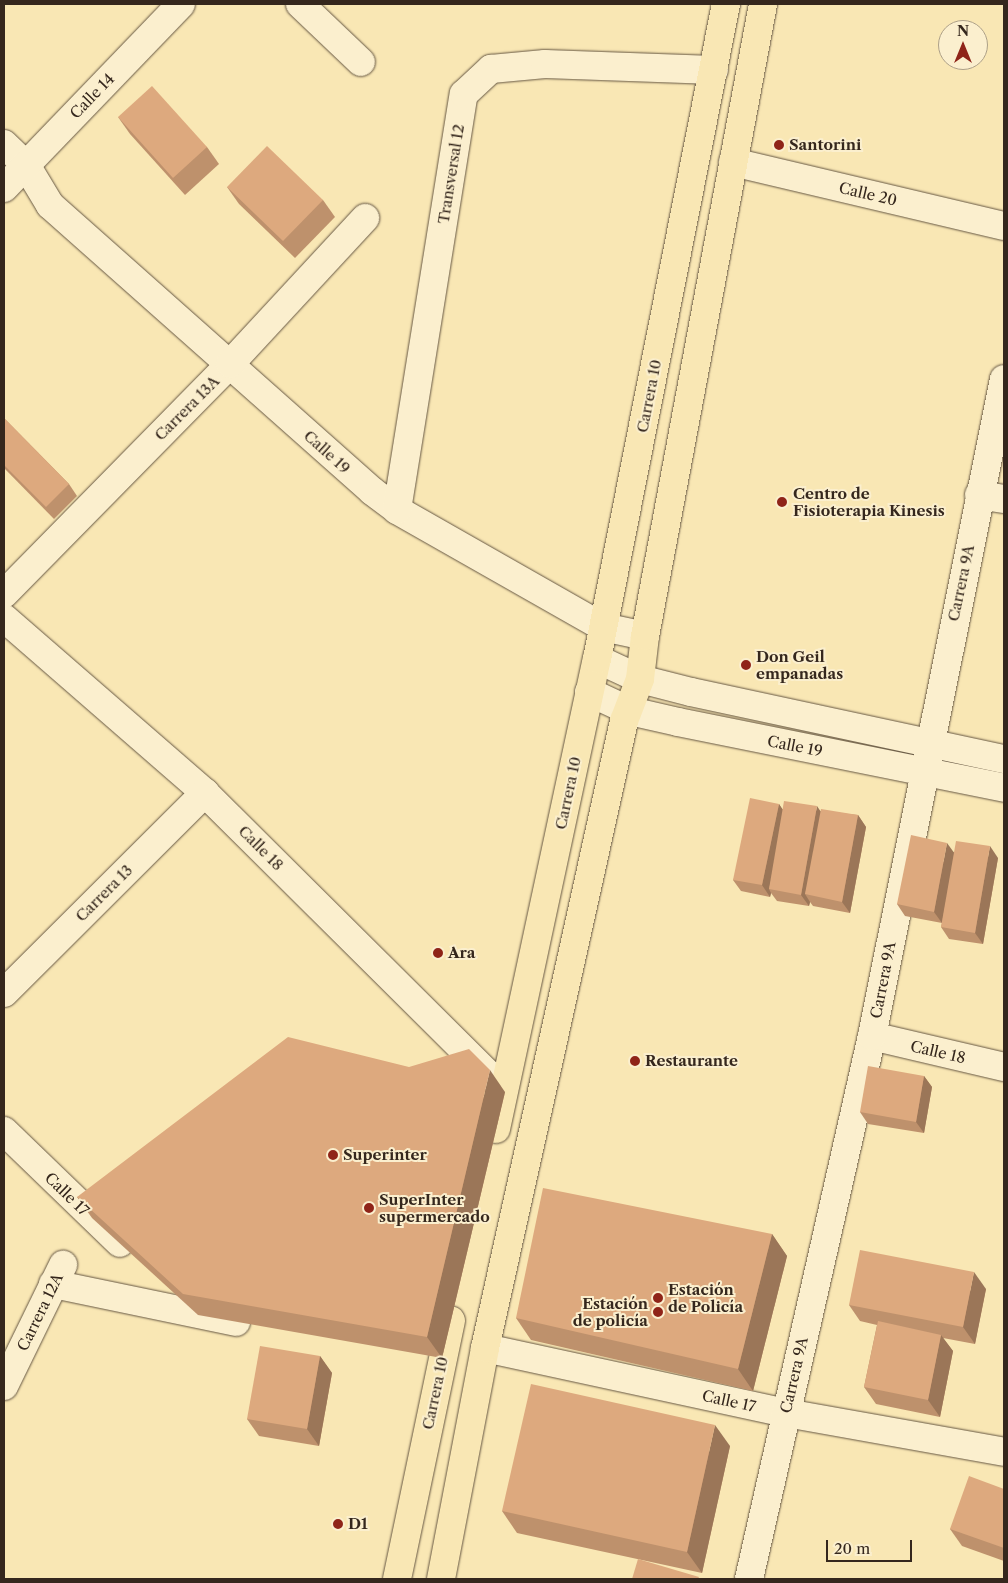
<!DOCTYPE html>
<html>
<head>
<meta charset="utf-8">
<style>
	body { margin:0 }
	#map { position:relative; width:1008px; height:1583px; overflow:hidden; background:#f9e7b4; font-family:"Libre Caslon Text",serif }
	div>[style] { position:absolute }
	.roads { filter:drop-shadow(0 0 1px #665743) drop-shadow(0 0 1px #665743) }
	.minor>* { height:28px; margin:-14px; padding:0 14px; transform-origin:14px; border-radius:14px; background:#fbefce }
	.major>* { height:28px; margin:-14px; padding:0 14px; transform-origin:14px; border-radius:14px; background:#f9e7b4 }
	.wall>* { inset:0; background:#be916c }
	.shaded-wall>* { inset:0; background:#9b7658 }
	.building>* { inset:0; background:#dda97e }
	.dots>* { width:14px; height:14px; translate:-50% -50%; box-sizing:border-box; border:2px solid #fbefce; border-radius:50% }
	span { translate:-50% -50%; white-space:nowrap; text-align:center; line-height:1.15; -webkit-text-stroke:4px #fbefce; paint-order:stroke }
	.street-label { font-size:15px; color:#35271d }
	.poi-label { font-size:15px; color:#35271d; font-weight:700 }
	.left { translate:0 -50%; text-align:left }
	.right { translate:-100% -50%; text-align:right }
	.frame { position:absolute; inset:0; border:5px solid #35271d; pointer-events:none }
	.north { position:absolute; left:938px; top:20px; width:50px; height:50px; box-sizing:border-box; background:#fbefce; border:1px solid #ac9f87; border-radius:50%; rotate:0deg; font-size:14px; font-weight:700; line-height:20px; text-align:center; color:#35271d }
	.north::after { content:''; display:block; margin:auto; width:18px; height:22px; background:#8f2418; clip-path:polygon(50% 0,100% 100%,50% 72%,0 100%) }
	.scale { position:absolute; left:826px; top:1540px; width:86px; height:22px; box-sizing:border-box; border:2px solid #35271d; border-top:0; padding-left:6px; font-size:15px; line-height:18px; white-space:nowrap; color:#35271d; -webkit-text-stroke:4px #fbefce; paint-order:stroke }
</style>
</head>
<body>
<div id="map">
	<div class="roads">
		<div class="minor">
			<div style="left:300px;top:4px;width:84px;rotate:43.6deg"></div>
			<div style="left:4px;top:144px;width:30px;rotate:44deg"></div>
			<div style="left:26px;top:165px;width:47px;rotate:59deg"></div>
			<div style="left:50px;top:205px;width:431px;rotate:41.6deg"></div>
			<div style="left:372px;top:491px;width:31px;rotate:37deg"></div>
			<div style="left:397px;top:510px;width:237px;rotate:29.6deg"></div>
			<div style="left:603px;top:627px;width:43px;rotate:12.1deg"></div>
			<div style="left:733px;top:162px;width:278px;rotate:13.3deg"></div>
			<div style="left:4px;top:188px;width:255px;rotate:-46.1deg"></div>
			<div style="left:979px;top:495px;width:25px;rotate:9deg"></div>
			<div style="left:397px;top:510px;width:421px;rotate:-80.9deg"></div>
			<div style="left:464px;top:94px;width:37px;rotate:-43deg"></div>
			<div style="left:491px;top:69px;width:54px;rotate:-5.3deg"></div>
			<div style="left:545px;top:64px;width:169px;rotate:2deg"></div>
			<div style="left:4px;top:594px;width:322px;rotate:-45.5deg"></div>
			<div style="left:230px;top:364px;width:199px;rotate:-47.2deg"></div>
			<div style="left:4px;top:618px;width:267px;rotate:41deg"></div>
			<div style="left:205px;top:793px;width:402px;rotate:44.8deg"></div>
			<div style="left:597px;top:659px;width:47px;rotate:24.9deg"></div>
			<div style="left:640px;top:679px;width:53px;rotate:14.3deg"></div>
			<div style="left:691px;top:692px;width:320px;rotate:12.1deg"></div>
			<div style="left:589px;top:692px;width:45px;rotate:24.9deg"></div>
			<div style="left:630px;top:711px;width:49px;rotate:12.9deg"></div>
			<div style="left:678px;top:722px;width:333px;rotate:11.4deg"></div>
			<div style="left:4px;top:993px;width:284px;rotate:-44.9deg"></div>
			<div style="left:872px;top:1036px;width:136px;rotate:13.2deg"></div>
			<div style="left:4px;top:1131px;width:161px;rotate:44deg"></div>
			<div style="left:53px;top:1284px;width:187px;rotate:11.7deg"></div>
			<div style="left:485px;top:1348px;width:308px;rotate:12.2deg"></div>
			<div style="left:786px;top:1413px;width:221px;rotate:10.1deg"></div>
			<div style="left:4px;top:1386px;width:135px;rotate:-64deg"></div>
			<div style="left:749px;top:1579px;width:557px;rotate:-77.24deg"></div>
			<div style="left:872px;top:1036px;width:670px;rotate:-78.64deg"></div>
		</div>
		<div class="major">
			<div style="left:496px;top:1129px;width:481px;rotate:-77.9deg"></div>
			<div style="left:597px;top:659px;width:668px;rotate:-78.86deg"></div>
			<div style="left:397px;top:1579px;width:264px;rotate:-78.2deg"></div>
			<div style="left:441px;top:1579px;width:235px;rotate:-79.2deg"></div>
			<div style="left:485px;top:1348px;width:642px;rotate:-77.5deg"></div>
			<div style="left:624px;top:721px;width:45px;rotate:-69.1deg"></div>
			<div style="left:640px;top:679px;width:43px;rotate:-83.4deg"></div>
			<div style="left:645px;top:636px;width:643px;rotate:-79.42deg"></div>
		</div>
	</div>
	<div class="wall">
		<div style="clip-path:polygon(118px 117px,207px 147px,219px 164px,185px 195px,130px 134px)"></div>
		<div style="clip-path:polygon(227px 187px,323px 200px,335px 217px,295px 258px,239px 204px)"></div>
		<div style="clip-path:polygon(4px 418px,69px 484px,77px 496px,54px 519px,4px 468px)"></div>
		<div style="clip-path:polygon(779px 804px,782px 809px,820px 811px,858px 815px,866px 827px,850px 913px,813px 906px,810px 902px,809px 906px,777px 901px,771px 893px,770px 897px,741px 891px,733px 880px)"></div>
		<div style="clip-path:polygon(954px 852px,998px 858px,983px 944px,949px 939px,941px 927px,942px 923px,905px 916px,897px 904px)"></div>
		<div style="clip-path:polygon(924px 1076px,932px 1087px,924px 1133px,868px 1124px,860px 1112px)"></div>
		<div style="clip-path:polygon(505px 1092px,442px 1358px,198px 1315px,92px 1218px,77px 1197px)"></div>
		<div style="clip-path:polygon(772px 1234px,787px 1256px,753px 1391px,531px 1340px,516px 1318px)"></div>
		<div style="clip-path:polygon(986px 1289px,975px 1344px,943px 1338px,953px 1351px,940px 1417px,876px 1404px,864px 1387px,877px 1325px,860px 1321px,849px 1305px)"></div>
		<div style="clip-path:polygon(320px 1356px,332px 1373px,319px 1446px,259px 1436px,247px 1419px)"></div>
		<div style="clip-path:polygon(730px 1446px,702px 1573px,517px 1533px,502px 1511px)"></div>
		<div style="clip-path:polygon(1004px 1489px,1004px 1561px,962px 1546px,950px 1529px)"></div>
	</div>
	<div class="shaded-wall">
		<div style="clip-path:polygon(779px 804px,787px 816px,769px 889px,771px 893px,770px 897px,762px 885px)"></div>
		<div style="clip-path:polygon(817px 806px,825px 818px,805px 894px,810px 902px,809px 906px,801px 895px)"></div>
		<div style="clip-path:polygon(858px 815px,866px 827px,850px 913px,842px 902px)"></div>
		<div style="clip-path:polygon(947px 843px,955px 854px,942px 923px,934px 912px)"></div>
		<div style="clip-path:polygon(990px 846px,998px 858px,983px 944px,975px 933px)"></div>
		<div style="clip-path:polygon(490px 1070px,505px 1092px,442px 1358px,427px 1337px)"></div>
		<div style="clip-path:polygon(924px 1076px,932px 1087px,924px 1133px,916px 1122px)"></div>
		<div style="clip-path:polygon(772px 1234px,787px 1256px,753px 1391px,738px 1369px)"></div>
		<div style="clip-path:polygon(974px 1272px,986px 1289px,975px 1344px,963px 1327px)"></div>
		<div style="clip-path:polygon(941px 1335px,953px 1351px,940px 1417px,928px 1400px)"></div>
		<div style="clip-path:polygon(320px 1356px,332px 1373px,319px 1446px,307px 1429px)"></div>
		<div style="clip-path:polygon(715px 1425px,730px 1446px,702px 1573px,687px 1552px)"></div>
	</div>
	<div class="building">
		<div style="clip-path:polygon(152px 86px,207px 147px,173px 178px,118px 117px)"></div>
		<div style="clip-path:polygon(267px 146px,323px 200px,283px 241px,227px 187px)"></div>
		<div style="clip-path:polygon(4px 418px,69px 484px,46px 507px,4px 465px)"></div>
		<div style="clip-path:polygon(750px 798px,779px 804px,762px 885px,733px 880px)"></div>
		<div style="clip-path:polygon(784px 801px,817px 806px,801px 895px,769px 889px)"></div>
		<div style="clip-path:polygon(821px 809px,858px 815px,842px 902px,805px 894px)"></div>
		<div style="clip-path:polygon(911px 835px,947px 843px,934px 912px,897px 904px)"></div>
		<div style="clip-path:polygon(956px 841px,990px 846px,975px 933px,941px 927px)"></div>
		<div style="clip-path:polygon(288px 1037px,409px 1067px,469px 1049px,490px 1070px,427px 1337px,183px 1294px,77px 1197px)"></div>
		<div style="clip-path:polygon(868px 1066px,924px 1076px,916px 1122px,860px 1112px)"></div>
		<div style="clip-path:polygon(543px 1188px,772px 1234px,738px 1369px,516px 1318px)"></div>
		<div style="clip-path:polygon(860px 1250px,974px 1272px,963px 1327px,849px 1305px)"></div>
		<div style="clip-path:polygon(878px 1321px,941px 1335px,928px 1400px,864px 1387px)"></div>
		<div style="clip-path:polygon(260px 1346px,320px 1356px,307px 1429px,247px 1419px)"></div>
		<div style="clip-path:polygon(531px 1384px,715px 1425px,687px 1552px,502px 1511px)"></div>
		<div style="clip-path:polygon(969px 1476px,1004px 1489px,1004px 1548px,950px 1529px)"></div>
		<div style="clip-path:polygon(638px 1559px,699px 1577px,698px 1579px,632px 1579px)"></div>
	</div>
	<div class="dots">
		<div style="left:779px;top:145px;background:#8f2418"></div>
		<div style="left:782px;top:502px;background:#8f2418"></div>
		<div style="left:746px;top:665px;background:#8f2418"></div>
		<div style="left:438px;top:953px;background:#8f2418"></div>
		<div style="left:635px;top:1061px;background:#8f2418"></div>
		<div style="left:333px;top:1155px;background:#8f2418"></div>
		<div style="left:369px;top:1208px;background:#8f2418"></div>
		<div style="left:658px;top:1298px;background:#8f2418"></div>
		<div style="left:658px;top:1312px;background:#8f2418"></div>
		<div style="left:338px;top:1524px;background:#8f2418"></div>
	</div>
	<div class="street-label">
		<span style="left:92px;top:96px;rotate:-46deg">Calle 14</span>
		<span style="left:451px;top:174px;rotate:-81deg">Transversal 12</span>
		<span style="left:868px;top:194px;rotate:13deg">Calle 20</span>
		<span style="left:649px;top:396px;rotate:-79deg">Carrera 10</span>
		<span style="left:187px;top:408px;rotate:-45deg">Carrera 13A</span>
		<span style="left:327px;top:452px;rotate:42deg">Calle 19</span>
		<span style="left:961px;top:583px;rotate:-78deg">Carrera 9A</span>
		<span style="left:795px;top:746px;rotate:11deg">Calle 19</span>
		<span style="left:568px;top:793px;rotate:-78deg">Carrera 10</span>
		<span style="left:261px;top:848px;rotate:45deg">Calle 18</span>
		<span style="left:104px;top:893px;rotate:-45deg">Carrera 13</span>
		<span style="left:883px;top:980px;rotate:-79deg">Carrera 9A</span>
		<span style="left:938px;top:1052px;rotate:13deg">Calle 18</span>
		<span style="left:67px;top:1194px;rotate:44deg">Calle 17</span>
		<span style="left:40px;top:1312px;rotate:-64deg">Carrera 12A</span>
		<span style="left:794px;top:1375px;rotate:-77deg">Carrera 9A</span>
		<span style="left:435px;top:1393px;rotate:-78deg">Carrera 10</span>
		<span style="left:729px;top:1401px;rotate:12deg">Calle 17</span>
	</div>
	<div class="poi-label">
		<span class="left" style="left:789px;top:145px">Santorini</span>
		<span class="left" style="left:793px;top:502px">Centro de<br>Fisioterapia Kinesis</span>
		<span class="left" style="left:756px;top:665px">Don Geil<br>empanadas</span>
		<span class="left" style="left:448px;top:953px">Ara</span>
		<span class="left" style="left:645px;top:1061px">Restaurante</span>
		<span class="left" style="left:343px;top:1155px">Superinter</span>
		<span class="left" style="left:379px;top:1208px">SuperInter<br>supermercado</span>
		<span class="left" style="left:668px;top:1298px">Estación<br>de Policía</span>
		<span class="right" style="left:648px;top:1312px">Estación<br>de policía</span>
		<span class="left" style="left:348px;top:1524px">D1</span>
	</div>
	<div class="frame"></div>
	<div class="north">N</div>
	<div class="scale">20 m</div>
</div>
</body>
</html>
